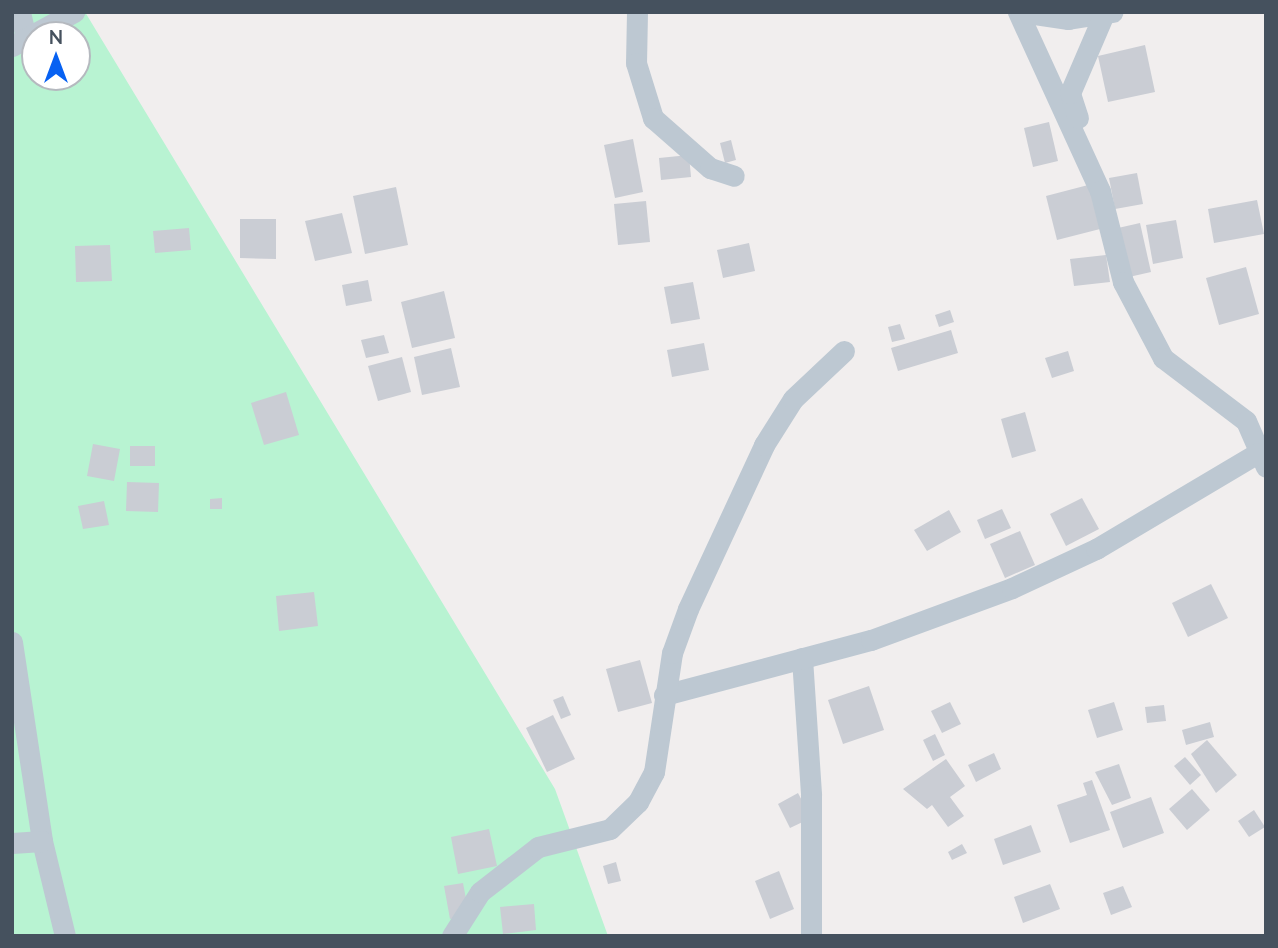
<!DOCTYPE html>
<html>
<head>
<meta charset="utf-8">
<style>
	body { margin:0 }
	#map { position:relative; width:1278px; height:948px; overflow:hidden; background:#f1eeee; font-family:Mulish,sans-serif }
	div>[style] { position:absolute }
	.green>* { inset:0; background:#b8f3d2 }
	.building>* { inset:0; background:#cacdd4 }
	.minor>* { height:21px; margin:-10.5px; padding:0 10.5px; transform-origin:10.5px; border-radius:10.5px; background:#bdc8d2 }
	span { translate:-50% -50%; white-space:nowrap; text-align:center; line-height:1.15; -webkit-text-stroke:5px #fff; paint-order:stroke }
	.frame { position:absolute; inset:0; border:14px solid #45515e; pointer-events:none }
	.north { position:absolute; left:21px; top:21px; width:70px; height:70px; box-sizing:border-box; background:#fff; border:2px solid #b5b9bf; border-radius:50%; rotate:0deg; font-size:19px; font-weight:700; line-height:28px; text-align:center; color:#45515e }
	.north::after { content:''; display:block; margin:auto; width:24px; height:32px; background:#0761f2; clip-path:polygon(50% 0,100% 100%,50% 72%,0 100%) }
</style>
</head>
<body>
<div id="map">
	<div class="green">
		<div style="clip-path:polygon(evenodd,12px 12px,85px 12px,555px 789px,608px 936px,12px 936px,12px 12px,35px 35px,77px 35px,77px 77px,35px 77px,35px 35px)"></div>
	</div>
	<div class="building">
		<div style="clip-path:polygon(1145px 45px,1155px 92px,1108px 102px,1098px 56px)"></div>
		<div style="clip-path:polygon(1049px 122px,1058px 161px,1033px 167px,1024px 128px)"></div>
		<div style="clip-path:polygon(633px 139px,643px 192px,615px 198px,604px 145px)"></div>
		<div style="clip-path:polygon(731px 140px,736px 160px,725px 163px,720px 143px)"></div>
		<div style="clip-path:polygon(689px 155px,691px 177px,661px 180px,659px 158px)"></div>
		<div style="clip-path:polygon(1137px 173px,1143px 204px,1115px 209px,1109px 178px)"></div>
		<div style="clip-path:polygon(1092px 184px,1104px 228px,1057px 240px,1046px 196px)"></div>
		<div style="clip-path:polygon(396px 187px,408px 245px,365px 254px,353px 196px)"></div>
		<div style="clip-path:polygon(1257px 200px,1264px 234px,1214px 243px,1208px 209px)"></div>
		<div style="clip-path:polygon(646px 201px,650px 242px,618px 245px,614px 204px)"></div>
		<div style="clip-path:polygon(342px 213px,352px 253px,315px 261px,305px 221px)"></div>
		<div style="clip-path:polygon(240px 219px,276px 219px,276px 259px,240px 258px)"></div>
		<div style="clip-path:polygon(1176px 220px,1183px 258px,1153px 264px,1146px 225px)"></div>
		<div style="clip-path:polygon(1140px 223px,1151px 272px,1129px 277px,1118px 228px)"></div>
		<div style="clip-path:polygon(189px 228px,191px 250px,155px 253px,153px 231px)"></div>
		<div style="clip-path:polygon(749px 243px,755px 271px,723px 278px,717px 250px)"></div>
		<div style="clip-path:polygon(110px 245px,112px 281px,76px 282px,75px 246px)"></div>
		<div style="clip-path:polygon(1106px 255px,1110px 282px,1074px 286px,1070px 259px)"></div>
		<div style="clip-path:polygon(1246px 267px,1259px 314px,1219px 325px,1206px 278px)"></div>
		<div style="clip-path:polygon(368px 280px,372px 301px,346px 306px,342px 285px)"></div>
		<div style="clip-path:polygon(693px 282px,700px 319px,671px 324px,664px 287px)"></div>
		<div style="clip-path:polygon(444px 291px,455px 338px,412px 348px,401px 302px)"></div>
		<div style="clip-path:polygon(950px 310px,954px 322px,939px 327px,935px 315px)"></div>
		<div style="clip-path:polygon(900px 324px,905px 339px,892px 342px,888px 327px)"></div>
		<div style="clip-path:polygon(951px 330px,958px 353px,898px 371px,891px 348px)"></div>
		<div style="clip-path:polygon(384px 335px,389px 353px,366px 358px,361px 340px)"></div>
		<div style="clip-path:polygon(704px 343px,709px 370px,672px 377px,667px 350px)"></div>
		<div style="clip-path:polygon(451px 348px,460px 387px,422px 395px,414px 357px)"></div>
		<div style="clip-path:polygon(1068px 351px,1074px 371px,1052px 378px,1045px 358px)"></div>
		<div style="clip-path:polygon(402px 357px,411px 392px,378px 401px,368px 366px)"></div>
		<div style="clip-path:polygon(286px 392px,299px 435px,264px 445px,251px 403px)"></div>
		<div style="clip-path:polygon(1025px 412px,1036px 451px,1012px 458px,1001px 419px)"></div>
		<div style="clip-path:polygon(93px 444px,120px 449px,114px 481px,87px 476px)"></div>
		<div style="clip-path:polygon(130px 446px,155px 446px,155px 466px,130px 466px)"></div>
		<div style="clip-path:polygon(127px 482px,159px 483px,158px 512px,126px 511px)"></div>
		<div style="clip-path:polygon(222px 498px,222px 509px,210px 509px,210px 499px)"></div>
		<div style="clip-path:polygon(1082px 498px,1099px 529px,1066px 546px,1050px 514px)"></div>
		<div style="clip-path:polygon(104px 501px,109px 525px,83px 529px,78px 506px)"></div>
		<div style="clip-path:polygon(1002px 509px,1011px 528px,985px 539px,977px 520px)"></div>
		<div style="clip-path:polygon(949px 510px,961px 532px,927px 551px,914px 530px)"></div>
		<div style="clip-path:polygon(1020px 531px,1035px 565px,1005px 578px,990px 544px)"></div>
		<div style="clip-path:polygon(1211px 584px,1228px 618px,1188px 637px,1172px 603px)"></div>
		<div style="clip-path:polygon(314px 592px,318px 626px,279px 631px,276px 596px)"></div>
		<div style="clip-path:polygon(640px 660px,652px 703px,618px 712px,606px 669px)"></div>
		<div style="clip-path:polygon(869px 686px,884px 730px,843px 744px,828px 700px)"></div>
		<div style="clip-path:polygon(563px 696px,571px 715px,561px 719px,553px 700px)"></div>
		<div style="clip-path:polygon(950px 702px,961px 724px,942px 733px,931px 711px)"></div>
		<div style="clip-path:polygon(1114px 702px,1123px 730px,1097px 738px,1088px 710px)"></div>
		<div style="clip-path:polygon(1164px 705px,1166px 721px,1147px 723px,1145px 707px)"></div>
		<div style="clip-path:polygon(553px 715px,575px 759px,547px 772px,526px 728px)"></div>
		<div style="clip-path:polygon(1210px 722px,1214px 737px,1186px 745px,1182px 730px)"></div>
		<div style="clip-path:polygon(935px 734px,945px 755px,933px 761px,923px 740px)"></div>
		<div style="clip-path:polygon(1207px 740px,1237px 775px,1216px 793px,1191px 754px)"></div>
		<div style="clip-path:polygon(994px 753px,1001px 769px,976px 782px,968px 765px)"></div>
		<div style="clip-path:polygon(1185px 757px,1201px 775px,1190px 785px,1174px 766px)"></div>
		<div style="clip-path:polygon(946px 759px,965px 786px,950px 797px,964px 816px,948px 827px,932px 805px,927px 809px,903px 789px)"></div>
		<div style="clip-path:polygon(1119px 764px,1131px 798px,1112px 805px,1095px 772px)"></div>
		<div style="clip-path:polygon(1092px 780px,1110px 830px,1070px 843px,1057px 805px,1087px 795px,1083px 783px)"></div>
		<div style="clip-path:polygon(1192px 789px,1210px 810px,1187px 830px,1169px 809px)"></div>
		<div style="clip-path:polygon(798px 793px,811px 818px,790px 828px,778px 804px)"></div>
		<div style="clip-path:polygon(1151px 797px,1164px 833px,1123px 848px,1110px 812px)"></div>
		<div style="clip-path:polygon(1254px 810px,1265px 827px,1249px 837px,1238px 821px)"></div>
		<div style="clip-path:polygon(1031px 825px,1041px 852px,1003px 865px,994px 839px)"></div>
		<div style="clip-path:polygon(489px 829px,497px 866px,458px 874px,451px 837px)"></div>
		<div style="clip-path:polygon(962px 844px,967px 853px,952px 860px,948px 852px)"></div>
		<div style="clip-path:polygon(616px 862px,621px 881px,608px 884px,603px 866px)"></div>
		<div style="clip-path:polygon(779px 871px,794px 909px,770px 919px,755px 881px)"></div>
		<div style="clip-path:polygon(463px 883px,469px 915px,450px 919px,444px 886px)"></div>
		<div style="clip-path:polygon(1050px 884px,1060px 909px,1023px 923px,1014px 897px)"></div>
		<div style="clip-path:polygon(1123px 886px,1132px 907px,1111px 915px,1103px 893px)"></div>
		<div style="clip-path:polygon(534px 904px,536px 930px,503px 934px,500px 907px)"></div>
	</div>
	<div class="minor">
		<div style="left:20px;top:12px;width:28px;rotate:77deg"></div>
		<div style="left:637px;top:12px;width:51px;rotate:91.1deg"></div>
		<div style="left:636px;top:63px;width:58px;rotate:72.8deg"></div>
		<div style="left:653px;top:118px;width:76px;rotate:41.3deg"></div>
		<div style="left:710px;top:168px;width:25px;rotate:18deg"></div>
		<div style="left:1018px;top:12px;width:197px;rotate:65.4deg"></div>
		<div style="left:1100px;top:191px;width:94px;rotate:75.8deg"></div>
		<div style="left:1123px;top:282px;width:86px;rotate:62.2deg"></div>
		<div style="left:1163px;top:358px;width:104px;rotate:37.2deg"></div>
		<div style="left:1246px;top:421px;width:50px;rotate:66.5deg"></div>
		<div style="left:1021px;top:12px;width:48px;rotate:8.5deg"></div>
		<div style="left:1068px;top:19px;width:45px;rotate:-9deg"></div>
		<div style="left:12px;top:46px;width:71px;rotate:-28.7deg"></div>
		<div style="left:1078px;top:118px;width:26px;rotate:-108deg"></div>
		<div style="left:1070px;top:93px;width:84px;rotate:-66.8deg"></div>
		<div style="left:12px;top:642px;width:201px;rotate:81.4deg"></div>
		<div style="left:42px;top:841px;width:98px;rotate:76.4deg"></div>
		<div style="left:802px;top:658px;width:137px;rotate:86.2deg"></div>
		<div style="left:811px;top:795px;width:141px;rotate:90deg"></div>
		<div style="left:664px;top:695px;width:214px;rotate:-14.9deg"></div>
		<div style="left:871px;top:640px;width:150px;rotate:-20.2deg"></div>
		<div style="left:1012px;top:588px;width:93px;rotate:-24.9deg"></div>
		<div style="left:1096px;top:549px;width:188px;rotate:-30.7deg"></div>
		<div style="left:12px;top:843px;width:30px;rotate:-4deg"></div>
		<div style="left:452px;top:936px;width:52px;rotate:-57.5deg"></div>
		<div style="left:480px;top:892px;width:73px;rotate:-37.8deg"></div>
		<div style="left:538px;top:847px;width:74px;rotate:-14deg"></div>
		<div style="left:610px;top:829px;width:39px;rotate:-44deg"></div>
		<div style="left:638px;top:802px;width:34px;rotate:-62deg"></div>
		<div style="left:654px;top:772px;width:120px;rotate:-81.4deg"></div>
		<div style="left:672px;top:653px;width:47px;rotate:-70deg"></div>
		<div style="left:688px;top:609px;width:181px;rotate:-65.1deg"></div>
		<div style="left:764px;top:445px;width:54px;rotate:-57.8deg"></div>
		<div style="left:793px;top:399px;width:70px;rotate:-43.3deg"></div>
	</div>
	<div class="frame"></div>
	<div class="north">N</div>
</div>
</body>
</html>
